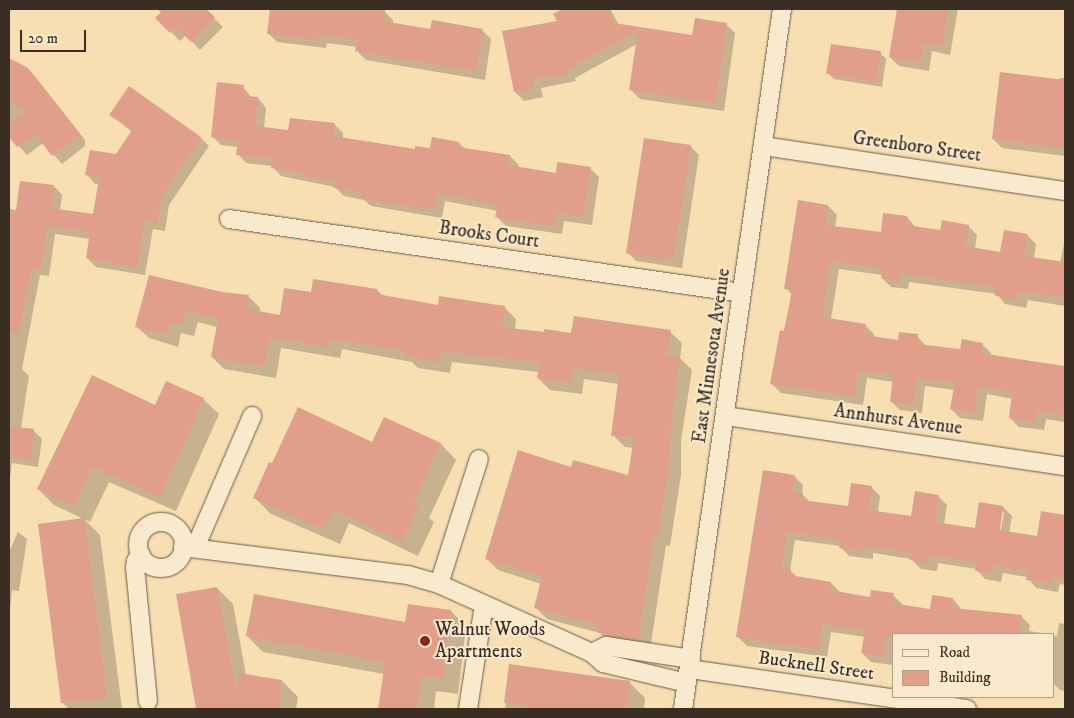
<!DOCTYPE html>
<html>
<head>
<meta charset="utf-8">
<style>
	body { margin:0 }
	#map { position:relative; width:1074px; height:718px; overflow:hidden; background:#f8dfb2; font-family:"IM FELL DW Pica",serif }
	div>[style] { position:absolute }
	.shadow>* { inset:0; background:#0003 }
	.building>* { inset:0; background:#e19e8a }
	.roads { filter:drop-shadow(0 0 1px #6a5a48) drop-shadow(0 0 1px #6a5a48) }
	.minor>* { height:18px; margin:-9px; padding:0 9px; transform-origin:9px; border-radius:9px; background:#faeacd }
	.minor>.ring { margin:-9px; padding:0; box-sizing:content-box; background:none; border:18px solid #faeacd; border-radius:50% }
	.dots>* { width:14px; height:14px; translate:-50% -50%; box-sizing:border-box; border:2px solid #faeacd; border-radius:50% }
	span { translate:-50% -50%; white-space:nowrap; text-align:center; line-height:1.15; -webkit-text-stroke:4px #faeacd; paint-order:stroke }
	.street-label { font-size:19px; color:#3a2e24 }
	.poi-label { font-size:19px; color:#3a2e24 }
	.left { translate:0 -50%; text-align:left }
	.frame { position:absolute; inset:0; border:10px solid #3a2e24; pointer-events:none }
	.legend { position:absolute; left:892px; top:633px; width:162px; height:65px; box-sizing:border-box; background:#faeacd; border:1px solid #ad9f89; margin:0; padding:6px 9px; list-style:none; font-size:15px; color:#3a2e24 }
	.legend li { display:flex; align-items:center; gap:10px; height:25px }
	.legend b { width:25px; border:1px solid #ad9f89 }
	.scale { position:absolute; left:20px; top:30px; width:66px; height:22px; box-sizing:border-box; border:2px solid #3a2e24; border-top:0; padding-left:6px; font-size:15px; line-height:18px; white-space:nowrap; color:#3a2e24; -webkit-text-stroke:4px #faeacd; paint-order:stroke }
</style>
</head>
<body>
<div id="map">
	<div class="shadow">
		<div style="clip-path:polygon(162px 9px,205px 9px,223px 27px,200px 50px,186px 35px,180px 41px,157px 18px,164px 10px)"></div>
		<div style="clip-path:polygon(271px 9px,366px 9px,384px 11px,393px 20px,393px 24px,431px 30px,482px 30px,491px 39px,485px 80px,366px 60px,357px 51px,357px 47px,327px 43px,326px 48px,277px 42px,268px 33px)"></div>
		<div style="clip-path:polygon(566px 9px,610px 9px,619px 25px,693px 36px,726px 24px,735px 33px,724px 111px,640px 99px,631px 90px,637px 44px,575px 78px,576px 81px,541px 88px,543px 97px,524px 101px,515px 92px,559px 22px,555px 15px)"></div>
		<div style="clip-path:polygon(899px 9px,958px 9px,950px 55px,932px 51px,929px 71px,899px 66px,890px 57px)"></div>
		<div style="clip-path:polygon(880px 53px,886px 59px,882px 87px,834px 79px,828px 73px)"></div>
		<div style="clip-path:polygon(9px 59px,27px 69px,37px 79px,85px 140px,85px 146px,62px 164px,43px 143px,27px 155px,9px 135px)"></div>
		<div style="clip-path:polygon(1060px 78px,1065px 78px,1065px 156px,1002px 148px,993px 139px,1059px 81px)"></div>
		<div style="clip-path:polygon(243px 87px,252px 98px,258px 98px,266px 108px,264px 128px,289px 131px,334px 124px,343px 133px,343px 138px,416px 150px,431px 150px,459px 143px,466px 150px,510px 156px,519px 165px,518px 168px,557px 174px,590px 168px,599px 177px,592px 225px,564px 221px,562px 234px,506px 226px,497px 217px,498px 211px,445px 201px,442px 218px,371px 206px,364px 200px,344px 196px,335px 187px,281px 176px,272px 166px,246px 163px,238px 154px,238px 147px,221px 145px,212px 136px)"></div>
		<div style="clip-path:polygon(129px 88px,201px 138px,209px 146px,169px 205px,165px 231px,153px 229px,145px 275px,96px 267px,87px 258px,90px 239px,55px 234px,49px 276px,40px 275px,22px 369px,29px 376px,21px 428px,33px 430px,42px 439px,38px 467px,12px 463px,9px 486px,9px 210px,17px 212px,54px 186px,62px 195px,60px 210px,94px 215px,99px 184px,95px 184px,87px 175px,116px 156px,132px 132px,111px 115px)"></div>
		<div style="clip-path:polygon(690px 146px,699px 155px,682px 268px,636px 261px,627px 252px)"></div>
		<div style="clip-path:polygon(799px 202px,828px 206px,837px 215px,835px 228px,882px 234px,907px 217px,916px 228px,941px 232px,968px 226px,977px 235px,975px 249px,1001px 253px,1027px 235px,1036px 244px,1034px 259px,1060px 263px,1065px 239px,1065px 306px,1028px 300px,1026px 308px,1005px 304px,997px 294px,909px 282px,908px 289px,891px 287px,882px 278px,882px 275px,839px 269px,831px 319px,865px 325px,874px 334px,874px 337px,899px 342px,917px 336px,926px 346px,961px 351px,982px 344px,991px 353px,991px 355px,1065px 366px,1065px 422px,1046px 419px,1044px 430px,1019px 427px,1010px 418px,1013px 399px,987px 394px,983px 421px,960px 418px,951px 409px,955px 390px,925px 386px,922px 413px,900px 410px,891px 401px,894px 382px,867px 378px,863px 405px,781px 393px,772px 384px,792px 295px,786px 288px)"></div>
		<div style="clip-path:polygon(377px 290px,383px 296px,439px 306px,504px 307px,516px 319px,515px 330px,572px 334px,670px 332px,682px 343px,680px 358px,692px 370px,681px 441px,681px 475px,670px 546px,666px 545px,650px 650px,611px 645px,600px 633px,547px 619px,535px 607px,541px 584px,498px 570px,487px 559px,572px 468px,629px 477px,634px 448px,625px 447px,613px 435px,619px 384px,584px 379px,582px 394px,550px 390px,538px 378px,539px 372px,452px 362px,450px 373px,418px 368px,412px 362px,342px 349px,340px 358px,281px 348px,276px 378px,224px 369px,212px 357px,217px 327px,198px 322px,194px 336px,181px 333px,178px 347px,149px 338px,137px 327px,222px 293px,248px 296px,260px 308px,260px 312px,281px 316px,312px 294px)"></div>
		<div style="clip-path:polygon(203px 399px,219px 414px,176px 511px,109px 482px,90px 522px,54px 505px,38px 489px,155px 406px)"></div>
		<div style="clip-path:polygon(385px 418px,441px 444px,456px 460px,429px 518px,434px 522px,418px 556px,349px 523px,340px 544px,271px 514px,255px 498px,272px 465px,373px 444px)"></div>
		<div style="clip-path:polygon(evenodd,794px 476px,803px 485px,802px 494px,810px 502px,849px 507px,871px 487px,880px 496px,878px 512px,912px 518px,938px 496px,947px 505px,944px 525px,976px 530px,1003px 507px,1012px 516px,1009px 533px,1038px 537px,1042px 513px,1065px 517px,1065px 585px,1060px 584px,1058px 592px,1036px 588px,1027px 577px,1003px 573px,1001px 582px,985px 579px,976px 569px,938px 563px,937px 571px,921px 569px,911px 559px,873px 553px,873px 559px,849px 556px,840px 546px,795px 540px,790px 570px,798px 578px,831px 583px,840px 592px,871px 598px,893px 595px,902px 604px,902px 606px,931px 611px,953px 599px,962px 610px,1021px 616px,1030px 625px,1029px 631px,1049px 634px,893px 634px,892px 665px,871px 662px,862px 653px,865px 637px,831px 632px,827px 657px,747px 646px,738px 637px,794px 476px,1001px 512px,1004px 512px,1000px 536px,997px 536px,1001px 512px)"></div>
		<div style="clip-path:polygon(84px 519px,100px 535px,122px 709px,69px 709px,63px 703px,40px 525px)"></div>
		<div style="clip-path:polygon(18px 532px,27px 539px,19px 591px,12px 590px,10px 610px,9px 552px)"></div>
		<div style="clip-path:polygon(217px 588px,233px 604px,246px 675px,282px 681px,298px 697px,296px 709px,198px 709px,177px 595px)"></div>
		<div style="clip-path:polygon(451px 611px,466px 627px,458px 694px,436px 691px,434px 709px,379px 709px,384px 674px,263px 652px,247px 636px,406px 624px)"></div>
		<div style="clip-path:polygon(1059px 623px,1065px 624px,1065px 691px,1060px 690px,1053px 683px,1053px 635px,1057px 636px)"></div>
		<div style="clip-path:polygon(510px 665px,629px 682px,645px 698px,644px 709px,505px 709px)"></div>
	</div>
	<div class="building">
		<div style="clip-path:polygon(157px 9px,206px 9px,215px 17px,191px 42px,176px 27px,170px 33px,155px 18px,161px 12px)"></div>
		<div style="clip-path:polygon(270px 9px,375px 9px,385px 10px,383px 21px,430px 29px,432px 20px,483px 29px,476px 71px,355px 51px,357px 40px,318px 34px,318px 40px,267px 34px)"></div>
		<div style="clip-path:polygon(563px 9px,607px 9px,614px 23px,692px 35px,695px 18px,727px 23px,715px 103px,629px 90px,638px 30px,567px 69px,568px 73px,533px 79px,535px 88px,514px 92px,502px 31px,557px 21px,553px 14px)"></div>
		<div style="clip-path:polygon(897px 9px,948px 9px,942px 46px,923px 43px,920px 63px,889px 57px)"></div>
		<div style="clip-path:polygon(831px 44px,881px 51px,876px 82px,826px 74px)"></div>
		<div style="clip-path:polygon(9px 58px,28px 68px,80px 134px,52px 156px,35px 134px,17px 147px,9px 137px,9px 123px,26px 109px,9px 100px)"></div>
		<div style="clip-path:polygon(1000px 72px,1065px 80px,1065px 148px,992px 139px)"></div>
		<div style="clip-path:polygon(217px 82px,244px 85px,243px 96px,258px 97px,255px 126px,288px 130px,290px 118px,335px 123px,333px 136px,415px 149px,415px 146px,430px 148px,432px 137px,459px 142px,458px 147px,510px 155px,508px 165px,556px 173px,557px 162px,591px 167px,583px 217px,556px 213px,554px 226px,495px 217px,498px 205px,437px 192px,434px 210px,396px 204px,360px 198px,361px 192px,334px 188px,335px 180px,302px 176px,303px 173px,271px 168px,272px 158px,236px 155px,238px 140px,211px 137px)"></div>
		<div style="clip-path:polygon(129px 86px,201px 137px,161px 196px,157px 223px,144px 221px,137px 267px,86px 258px,90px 232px,47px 226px,40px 269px,32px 267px,18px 333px,9px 332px,9px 209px,16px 210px,20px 181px,54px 185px,51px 208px,93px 214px,99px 178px,85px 175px,90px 150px,116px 154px,132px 130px,109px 115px)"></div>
		<div style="clip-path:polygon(644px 138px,691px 145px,673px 260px,626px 253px)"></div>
		<div style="clip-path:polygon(798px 200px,828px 205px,825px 225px,881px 232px,883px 213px,907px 216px,906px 225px,940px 230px,942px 220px,969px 225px,965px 246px,1000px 252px,1004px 230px,1028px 234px,1024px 256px,1065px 262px,1065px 298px,1019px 291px,1018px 299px,995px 296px,996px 287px,900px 273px,899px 281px,881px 278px,882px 267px,830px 261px,822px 317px,866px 324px,864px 335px,898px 340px,899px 332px,918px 334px,917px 344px,960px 349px,962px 339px,983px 343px,981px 353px,1065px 367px,1063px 415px,1037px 411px,1036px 422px,1009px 418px,1012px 392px,978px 386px,974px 413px,950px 409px,955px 382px,916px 378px,913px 405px,890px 402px,893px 375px,858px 370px,854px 396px,770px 384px,780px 330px,784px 331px,792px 290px,784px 289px)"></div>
		<div style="clip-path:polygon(149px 275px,222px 292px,249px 295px,247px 309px,280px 315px,284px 288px,311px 292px,313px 279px,377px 289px,377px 294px,438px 305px,439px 296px,505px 306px,502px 327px,544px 332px,544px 329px,571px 333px,574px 316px,671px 330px,667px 355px,680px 357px,670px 429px,671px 429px,669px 462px,658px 535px,654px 534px,638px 639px,598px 633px,599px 625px,534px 608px,542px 576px,485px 559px,518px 450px,571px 467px,573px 460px,628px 475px,634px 438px,611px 436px,619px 374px,573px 368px,570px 383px,537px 378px,539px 362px,441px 351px,439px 362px,405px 356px,406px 351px,330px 338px,329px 347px,270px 337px,264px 366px,211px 357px,218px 319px,186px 310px,182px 325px,170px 322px,166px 335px,135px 327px)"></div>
		<div style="clip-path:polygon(92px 375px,155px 405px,166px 381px,204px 398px,160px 497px,93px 467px,74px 507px,37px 489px)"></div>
		<div style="clip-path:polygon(298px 407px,372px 442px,384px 417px,441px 443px,413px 503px,419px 506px,402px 541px,333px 509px,324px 529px,253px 498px,269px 462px,272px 463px)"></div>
		<div style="clip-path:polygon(9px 426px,34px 429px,30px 459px,9px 456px)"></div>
		<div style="clip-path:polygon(763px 470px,795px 475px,792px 491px,803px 493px,801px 500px,848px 506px,851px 483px,872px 486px,869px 510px,911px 516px,915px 491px,939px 495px,935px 522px,975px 528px,979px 502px,1003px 506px,1000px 530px,1037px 536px,1041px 511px,1065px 515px,1065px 578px,1051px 576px,1050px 583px,1026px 580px,1027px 570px,994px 565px,993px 573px,975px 571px,976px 562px,929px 555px,928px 563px,910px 560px,912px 553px,865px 545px,864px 551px,839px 548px,840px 539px,787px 532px,781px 567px,791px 569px,790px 575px,831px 582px,830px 590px,870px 597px,871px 590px,894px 593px,892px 603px,930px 609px,932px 595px,953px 598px,952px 608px,1022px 615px,1018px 634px,893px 634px,893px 637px,886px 636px,883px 657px,861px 653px,865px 630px,822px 624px,818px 649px,736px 637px)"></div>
		<div style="clip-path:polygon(84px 518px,107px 698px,61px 703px,38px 524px)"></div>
		<div style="clip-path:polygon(217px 587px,236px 690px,239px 673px,282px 680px,278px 709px,196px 709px,176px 594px)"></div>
		<div style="clip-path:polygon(254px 594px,405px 622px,408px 604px,451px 610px,442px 679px,421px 676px,416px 709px,378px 709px,385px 662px,246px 636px)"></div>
		<div style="clip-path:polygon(509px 664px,630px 681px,626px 709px,547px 709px,504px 703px)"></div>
	</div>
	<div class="roads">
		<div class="minor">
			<div style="left:763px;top:146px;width:305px;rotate:8.5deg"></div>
			<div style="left:229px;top:219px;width:518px;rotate:8.21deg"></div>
			<div style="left:725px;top:416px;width:344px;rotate:8.4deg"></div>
			<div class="ring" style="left:138px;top:522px;width:28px;height:28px"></div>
			<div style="left:183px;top:547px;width:227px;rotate:7.1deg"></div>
			<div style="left:408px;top:575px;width:32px;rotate:16deg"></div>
			<div style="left:439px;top:584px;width:168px;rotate:24.3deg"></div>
			<div style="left:592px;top:653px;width:15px;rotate:42deg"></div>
			<div style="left:603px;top:663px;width:86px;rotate:13.4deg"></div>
			<div style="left:195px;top:548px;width:144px;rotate:-66.6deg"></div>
			<div style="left:141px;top:555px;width:8px;rotate:130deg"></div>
			<div style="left:136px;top:561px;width:6px;rotate:99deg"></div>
			<div style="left:135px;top:567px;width:135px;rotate:84.5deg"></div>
			<div style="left:439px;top:584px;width:131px;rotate:-72.3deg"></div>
			<div style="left:592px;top:653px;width:16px;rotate:-27deg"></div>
			<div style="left:606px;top:646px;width:86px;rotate:8.7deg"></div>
			<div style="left:689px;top:669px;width:281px;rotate:8.2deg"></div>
			<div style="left:468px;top:709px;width:105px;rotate:-81.3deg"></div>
			<div style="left:683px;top:709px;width:707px;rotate:-81.95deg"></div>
		</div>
	</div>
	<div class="dots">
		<div style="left:425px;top:641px;background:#8f2418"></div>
	</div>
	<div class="street-label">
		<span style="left:917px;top:147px;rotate:8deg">Greenboro Street</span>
		<span style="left:489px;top:235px;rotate:8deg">Brooks Court</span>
		<span style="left:712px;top:356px;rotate:-82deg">East Minnesota Avenue</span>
		<span style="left:898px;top:420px;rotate:8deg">Annhurst Avenue</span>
		<span style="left:816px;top:666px;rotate:8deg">Bucknell Street</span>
	</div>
	<div class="poi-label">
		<span class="left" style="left:435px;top:641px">Walnut Woods<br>Apartments</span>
	</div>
	<div class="frame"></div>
	<ul class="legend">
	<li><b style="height:6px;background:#faeacd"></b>Road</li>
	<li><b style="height:14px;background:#e19e8a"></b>Building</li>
	</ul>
	<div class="scale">20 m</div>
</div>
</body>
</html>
